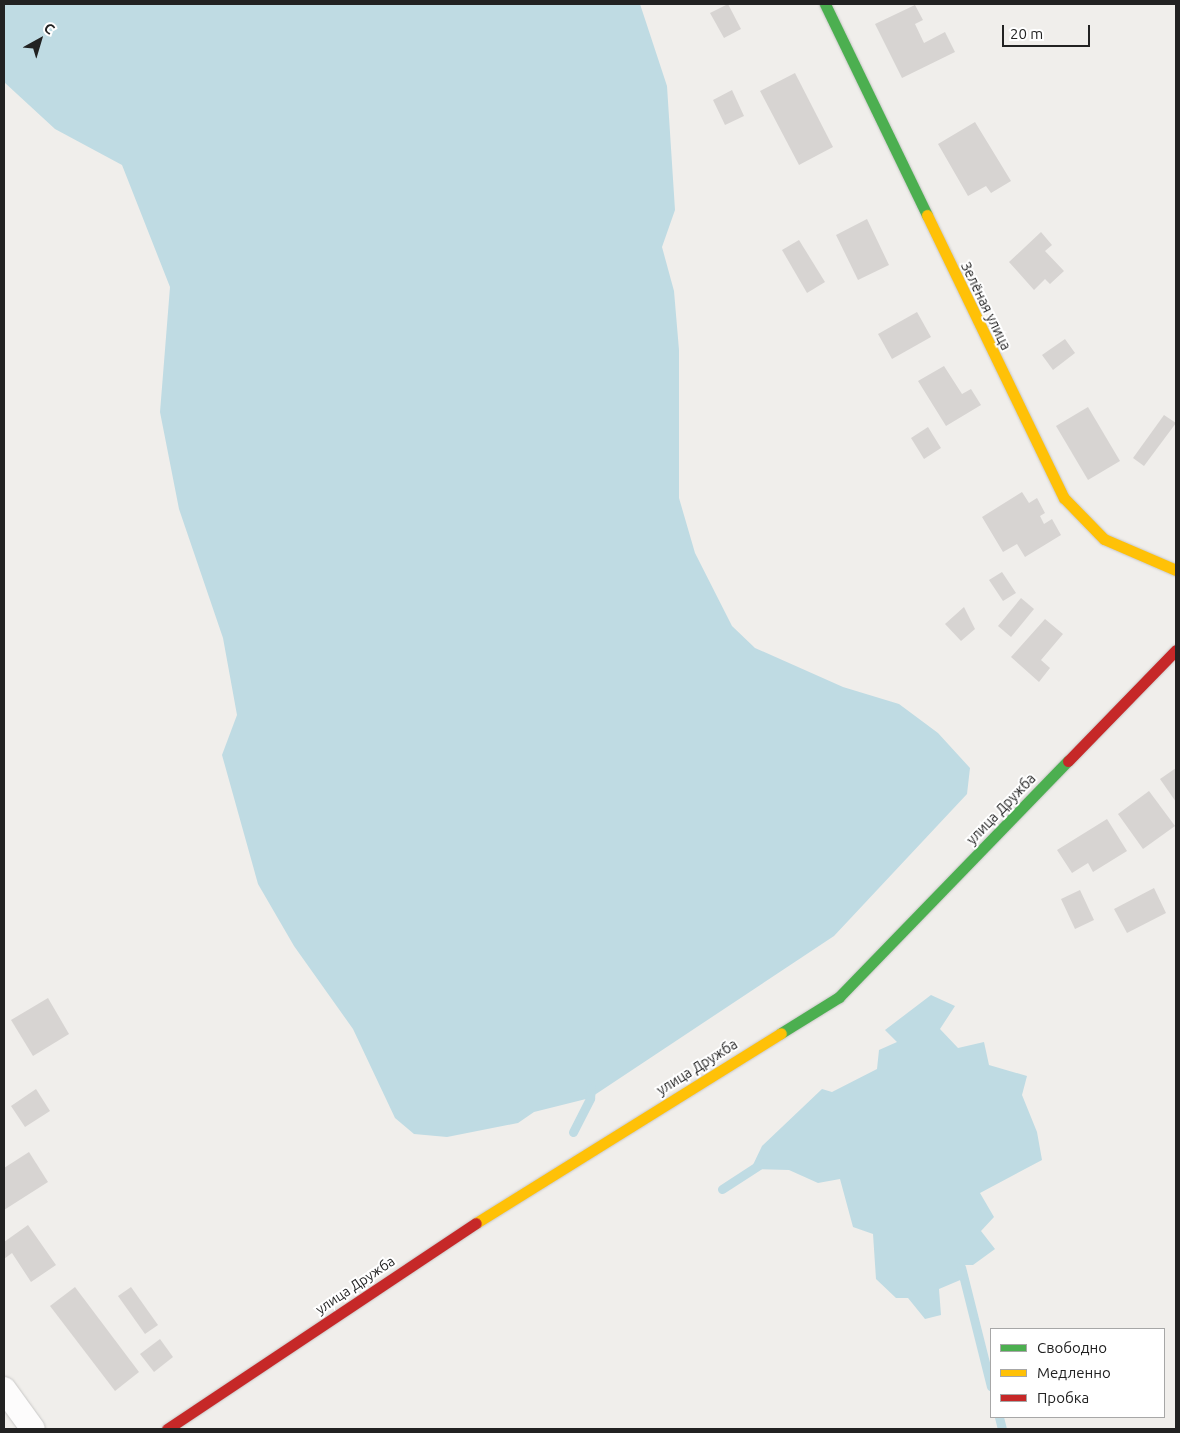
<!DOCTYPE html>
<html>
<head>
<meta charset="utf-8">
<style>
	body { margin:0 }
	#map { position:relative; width:1180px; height:1433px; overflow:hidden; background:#f0eeeb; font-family:Ubuntu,sans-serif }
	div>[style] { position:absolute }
	.water>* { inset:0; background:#bfdbe3 }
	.stream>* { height:9px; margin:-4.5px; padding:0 4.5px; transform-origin:4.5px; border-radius:4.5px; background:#bfdbe3 }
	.building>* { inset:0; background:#d7d4d2 }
	.roads { filter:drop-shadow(0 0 1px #c9c8c7) drop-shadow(0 0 1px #c9c8c7) }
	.street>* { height:24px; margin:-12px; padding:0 12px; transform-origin:12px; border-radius:12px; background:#fdfcfc }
	.fast>* { height:11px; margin:-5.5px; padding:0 5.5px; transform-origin:5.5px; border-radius:5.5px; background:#4caf50 }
	.slow>* { height:11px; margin:-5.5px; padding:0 5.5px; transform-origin:5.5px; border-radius:5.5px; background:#ffc107 }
	.jam>* { height:11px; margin:-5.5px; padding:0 5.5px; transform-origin:5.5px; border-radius:5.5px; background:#c62828 }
	span { translate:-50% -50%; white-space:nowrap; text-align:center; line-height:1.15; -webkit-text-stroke:4px #fff; paint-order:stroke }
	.street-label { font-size:14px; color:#222 }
	.frame { position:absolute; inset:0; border:5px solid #222; pointer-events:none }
	.legend { position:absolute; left:990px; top:1328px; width:175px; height:90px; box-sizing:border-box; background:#fff; border:1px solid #a7a7a7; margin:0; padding:6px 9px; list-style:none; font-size:15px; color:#222 }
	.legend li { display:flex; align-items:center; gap:10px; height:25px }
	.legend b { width:25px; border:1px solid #a7a7a7 }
	.north { position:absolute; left:15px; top:15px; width:50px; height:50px; -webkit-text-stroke:4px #fff; paint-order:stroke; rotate:39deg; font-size:14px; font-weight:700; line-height:20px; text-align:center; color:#222 }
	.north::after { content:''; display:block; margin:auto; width:18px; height:22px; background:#222; clip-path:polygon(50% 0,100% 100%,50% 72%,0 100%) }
	.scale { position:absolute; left:1002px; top:25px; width:88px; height:22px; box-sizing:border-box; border:2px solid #222; border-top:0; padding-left:6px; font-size:15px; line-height:18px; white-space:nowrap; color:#222; -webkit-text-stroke:4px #fff; paint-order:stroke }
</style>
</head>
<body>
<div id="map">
	<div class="water">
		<div style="clip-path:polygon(4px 4px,640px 4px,667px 86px,675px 210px,662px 247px,674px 291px,679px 350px,679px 498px,695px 553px,732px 626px,755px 648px,843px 687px,899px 704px,938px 733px,970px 768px,967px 794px,834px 936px,590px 1098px,534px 1112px,518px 1123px,447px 1137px,414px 1134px,395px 1118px,353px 1029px,294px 946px,258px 884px,222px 755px,237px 715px,223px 638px,179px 509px,160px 412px,170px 287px,122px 165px,55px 129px,4px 82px)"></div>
		<div style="clip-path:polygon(931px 995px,955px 1006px,940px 1029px,958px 1048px,984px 1042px,989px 1065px,1027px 1076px,1022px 1095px,1037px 1132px,1042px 1160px,980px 1193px,994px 1217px,981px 1231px,995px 1249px,973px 1265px,961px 1265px,965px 1278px,939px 1289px,941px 1315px,925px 1319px,908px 1298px,896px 1298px,876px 1279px,873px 1234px,853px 1227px,840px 1179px,818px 1183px,789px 1170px,751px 1169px,762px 1146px,822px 1089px,832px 1092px,877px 1069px,879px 1050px,897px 1042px,885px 1030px)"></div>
	</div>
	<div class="stream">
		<div style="left:573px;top:1132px;width:38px;rotate:-63deg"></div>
		<div style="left:590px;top:1098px;width:10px;rotate:-84deg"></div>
		<div style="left:722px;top:1189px;width:48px;rotate:-33deg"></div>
		<div style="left:961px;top:1267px;width:123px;rotate:75.9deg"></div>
		<div style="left:999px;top:1417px;width:12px;rotate:76deg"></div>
	</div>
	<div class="building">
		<div style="clip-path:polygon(728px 4px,741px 29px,724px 38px,710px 13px)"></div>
		<div style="clip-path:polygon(915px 5px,923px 20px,915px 24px,924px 43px,945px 32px,955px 52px,902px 78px,875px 24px)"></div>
		<div style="clip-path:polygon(795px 73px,833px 147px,799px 165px,760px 91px)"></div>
		<div style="clip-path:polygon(732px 90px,744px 116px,725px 125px,713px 100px)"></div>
		<div style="clip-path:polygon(975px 122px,1011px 181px,991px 193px,986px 186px,968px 196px,938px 144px)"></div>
		<div style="clip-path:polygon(867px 219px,889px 265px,858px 280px,836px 235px)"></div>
		<div style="clip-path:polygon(1041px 232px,1052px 245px,1045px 251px,1064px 271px,1050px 284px,1045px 279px,1034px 290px,1009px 262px)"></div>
		<div style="clip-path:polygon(799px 240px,825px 282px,807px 293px,782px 250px)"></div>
		<div style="clip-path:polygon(917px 312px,931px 337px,892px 359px,878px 334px)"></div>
		<div style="clip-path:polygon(1065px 339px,1075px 353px,1053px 370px,1042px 355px)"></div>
		<div style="clip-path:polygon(944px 366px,962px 394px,971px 389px,981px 405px,946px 426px,918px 381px)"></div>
		<div style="clip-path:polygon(1088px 407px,1120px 461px,1088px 480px,1056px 426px)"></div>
		<div style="clip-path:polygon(1164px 415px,1176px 423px,1144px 466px,1133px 458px)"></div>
		<div style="clip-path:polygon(928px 427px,941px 448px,924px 459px,911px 438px)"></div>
		<div style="clip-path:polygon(1022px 492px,1029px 503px,1037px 498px,1045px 513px,1040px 516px,1044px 524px,1052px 519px,1061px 535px,1025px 557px,1017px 544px,1003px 552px,982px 517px)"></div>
		<div style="clip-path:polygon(1002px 572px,1016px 593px,1003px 601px,989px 580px)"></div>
		<div style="clip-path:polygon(1021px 598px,1034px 609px,1011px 637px,998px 626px)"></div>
		<div style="clip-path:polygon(964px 607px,975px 629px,961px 641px,945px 624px)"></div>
		<div style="clip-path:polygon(1045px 619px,1063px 634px,1041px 660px,1050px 668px,1039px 682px,1011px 657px)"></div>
		<div style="clip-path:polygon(1176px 768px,1176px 802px,1160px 779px)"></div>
		<div style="clip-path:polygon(1149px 791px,1175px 826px,1143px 849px,1118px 814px)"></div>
		<div style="clip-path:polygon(1107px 819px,1127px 851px,1093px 872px,1088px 863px,1072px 873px,1057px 850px)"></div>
		<div style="clip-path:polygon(1154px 888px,1166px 913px,1127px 933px,1114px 909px)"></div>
		<div style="clip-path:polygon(1080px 890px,1094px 920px,1075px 929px,1061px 899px)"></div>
		<div style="clip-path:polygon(48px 998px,69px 1034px,33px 1056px,11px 1020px)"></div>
		<div style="clip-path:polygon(36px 1089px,50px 1111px,25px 1127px,11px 1106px)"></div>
		<div style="clip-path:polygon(29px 1152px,48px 1182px,4px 1210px,4px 1168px)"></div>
		<div style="clip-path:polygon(28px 1225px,56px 1265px,31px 1282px,12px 1253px,4px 1259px,4px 1242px)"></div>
		<div style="clip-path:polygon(75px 1287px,139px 1372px,115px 1391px,50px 1306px)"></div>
		<div style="clip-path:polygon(131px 1287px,158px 1325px,145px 1334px,118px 1296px)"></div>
		<div style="clip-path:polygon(160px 1339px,173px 1357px,154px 1372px,140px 1354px)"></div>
	</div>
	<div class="roads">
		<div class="street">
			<div style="left:4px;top:1389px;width:49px;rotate:54.1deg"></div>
		</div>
		<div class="fast">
			<div style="left:825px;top:4px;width:234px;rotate:64.2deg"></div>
			<div style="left:781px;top:1033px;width:68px;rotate:-31.8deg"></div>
			<div style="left:839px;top:997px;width:329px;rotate:-45.9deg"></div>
		</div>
		<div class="slow">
			<div style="left:927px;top:215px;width:314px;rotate:64.2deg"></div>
			<div style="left:1064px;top:498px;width:57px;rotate:45.7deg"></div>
			<div style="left:1104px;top:539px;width:78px;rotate:23.3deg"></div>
			<div style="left:476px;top:1223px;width:359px;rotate:-31.9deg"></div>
		</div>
		<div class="jam">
			<div style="left:1068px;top:761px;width:155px;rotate:-45.8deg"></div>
			<div style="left:167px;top:1429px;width:371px;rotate:-33.7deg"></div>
		</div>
	</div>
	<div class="street-label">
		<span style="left:986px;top:306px;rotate:64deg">Зелёная улица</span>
		<span style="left:1001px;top:809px;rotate:-46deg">улица Дружба</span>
		<span style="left:697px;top:1067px;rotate:-32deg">улица Дружба</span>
		<span style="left:355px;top:1285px;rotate:-34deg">улица Дружба</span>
	</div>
	<div class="frame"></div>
	<ul class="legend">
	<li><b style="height:6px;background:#4caf50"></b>Свободно</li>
	<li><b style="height:6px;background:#ffc107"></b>Медленно</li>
	<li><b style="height:6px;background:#c62828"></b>Пробка</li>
	</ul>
	<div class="north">С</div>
	<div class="scale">20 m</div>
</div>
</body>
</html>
